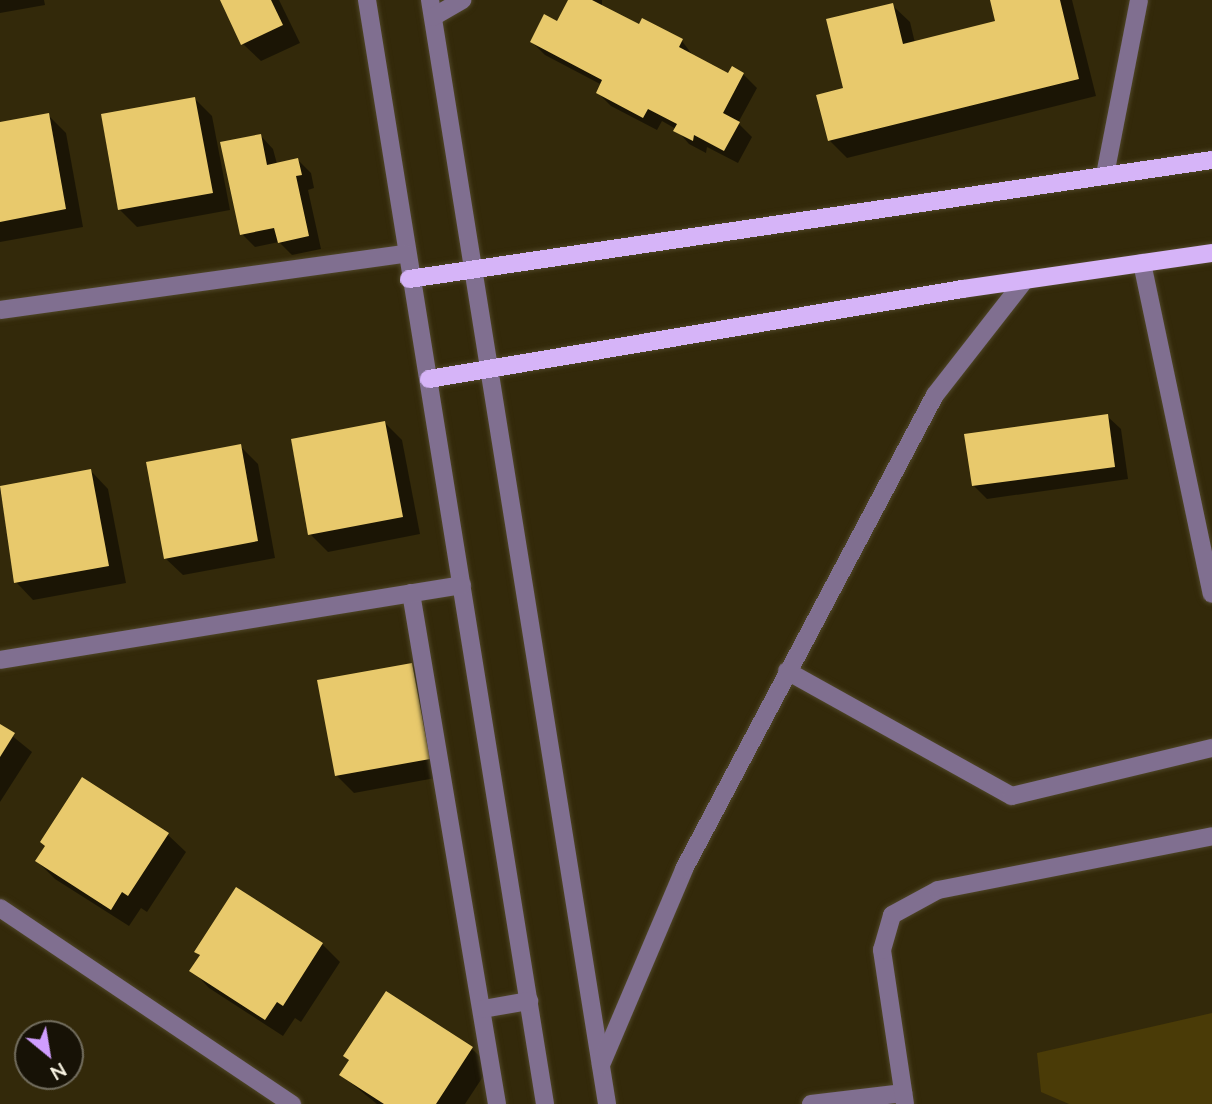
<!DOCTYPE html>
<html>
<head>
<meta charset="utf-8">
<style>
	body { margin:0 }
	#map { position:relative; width:1212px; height:1104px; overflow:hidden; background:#33290a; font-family:Lato,sans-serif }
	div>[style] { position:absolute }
	.green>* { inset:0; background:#4a3b07 }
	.shadow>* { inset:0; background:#0007 }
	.building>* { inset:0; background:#e8c96c }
	.roads { filter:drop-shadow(0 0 2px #4f4628) drop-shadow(0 0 2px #4f4628) }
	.minor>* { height:18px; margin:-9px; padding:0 9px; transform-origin:9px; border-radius:9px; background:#806f90 }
	.major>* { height:18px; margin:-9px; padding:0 9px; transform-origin:9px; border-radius:9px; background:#d6b4f8 }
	span { translate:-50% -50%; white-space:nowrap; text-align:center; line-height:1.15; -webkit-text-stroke:7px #171206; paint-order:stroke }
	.north { position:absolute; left:14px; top:1020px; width:70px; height:70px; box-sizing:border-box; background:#171206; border:2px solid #726d5e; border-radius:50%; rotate:150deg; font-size:19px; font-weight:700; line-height:28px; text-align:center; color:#faf5e3 }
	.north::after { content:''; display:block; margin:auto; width:24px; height:32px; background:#d09dff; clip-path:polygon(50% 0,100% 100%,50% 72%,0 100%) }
</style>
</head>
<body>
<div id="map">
	<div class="green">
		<div style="clip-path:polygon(1212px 1013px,1212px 1104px,1069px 1104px,1041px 1092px,1037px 1053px)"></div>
	</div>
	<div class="shadow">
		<div style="clip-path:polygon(0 0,44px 0,45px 5px,0 13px)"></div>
		<div style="clip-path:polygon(222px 0,279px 0,300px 43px,261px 61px,243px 44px)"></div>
		<div style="clip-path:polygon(570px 0,602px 0,602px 7px,639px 27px,682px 41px,694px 57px,729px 75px,732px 69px,743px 74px,757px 88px,738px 123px,752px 137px,738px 163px,707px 147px,706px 153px,689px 144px,676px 129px,662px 121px,657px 130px,611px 106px,598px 93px,602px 85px,545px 55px,532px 42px,558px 24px)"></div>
		<div style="clip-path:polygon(992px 0,1072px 0,1096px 96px,847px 158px,829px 140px,845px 89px,892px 5px,910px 22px,915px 43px,997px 22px)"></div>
		<div style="clip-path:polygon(195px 99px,212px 116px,230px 210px,137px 227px,120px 210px)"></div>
		<div style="clip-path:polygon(48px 115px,66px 133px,83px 227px,0 242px,0 124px)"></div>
		<div style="clip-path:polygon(260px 135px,273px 149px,277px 164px,298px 160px,311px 173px,314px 188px,308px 190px,321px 249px,292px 255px,279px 242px,255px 247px,242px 234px)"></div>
		<div style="clip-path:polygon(1107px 416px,1121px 429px,1128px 479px,987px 499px,973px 485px)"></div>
		<div style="clip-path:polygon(385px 423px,402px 440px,420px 534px,328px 552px,310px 534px)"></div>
		<div style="clip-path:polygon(240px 446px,258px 464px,275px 558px,183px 575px,165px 558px)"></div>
		<div style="clip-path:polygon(91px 471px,108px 489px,126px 583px,33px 600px,16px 582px,0 488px)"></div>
		<div style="clip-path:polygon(411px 664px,429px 682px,446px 776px,354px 793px,336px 775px)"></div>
		<div style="clip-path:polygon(0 726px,32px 752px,0 802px)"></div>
		<div style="clip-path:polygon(168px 835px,186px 852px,147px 912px,141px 908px,129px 926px,55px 879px,37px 861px,47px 847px)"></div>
		<div style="clip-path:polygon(236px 889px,322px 944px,340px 962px,301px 1022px,295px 1018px,283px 1036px,209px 988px,192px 970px,201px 957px,196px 952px)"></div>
		<div style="clip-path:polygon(386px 993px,472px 1049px,490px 1066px,465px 1104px,377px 1104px,341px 1075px)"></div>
	</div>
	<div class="building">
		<div style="clip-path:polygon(220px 0,271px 0,283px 25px,241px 45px)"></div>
		<div style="clip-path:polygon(568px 0,592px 0,639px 24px,642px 18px,683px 39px,679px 47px,728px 73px,732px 66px,744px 73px,723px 113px,740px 122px,724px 151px,694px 135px,693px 141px,673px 131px,677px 124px,648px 109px,643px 118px,596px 93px,602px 80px,530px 42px,544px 14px,557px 21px)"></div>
		<div style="clip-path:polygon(990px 0,1060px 0,1079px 79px,828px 141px,816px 95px,843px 88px,826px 19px,893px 3px,903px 44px,995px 21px)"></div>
		<div style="clip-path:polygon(195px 97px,213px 193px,118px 210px,101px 114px)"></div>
		<div style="clip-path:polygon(49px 113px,66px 209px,0 222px,0 122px)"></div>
		<div style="clip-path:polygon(261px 134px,267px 165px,298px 158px,302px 175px,296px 176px,309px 236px,278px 243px,274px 228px,240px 235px,220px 142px)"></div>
		<div style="clip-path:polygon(1108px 414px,1115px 467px,972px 486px,964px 434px)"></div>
		<div style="clip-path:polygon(385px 421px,403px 517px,308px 535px,291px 439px)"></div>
		<div style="clip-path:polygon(241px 444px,258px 541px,164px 559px,146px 462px)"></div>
		<div style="clip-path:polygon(91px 469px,109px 566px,14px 583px,0 486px)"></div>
		<div style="clip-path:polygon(412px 663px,430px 759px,335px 776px,317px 680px)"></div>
		<div style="clip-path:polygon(0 724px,15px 733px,0 757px)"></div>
		<div style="clip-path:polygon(82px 777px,169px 833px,128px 896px,122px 892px,111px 910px,35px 861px,45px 846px,40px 842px)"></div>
		<div style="clip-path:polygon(236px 887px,323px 943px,283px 1006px,277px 1002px,265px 1020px,189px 971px,200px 955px,194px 952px)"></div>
		<div style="clip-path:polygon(386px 991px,473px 1047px,436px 1104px,384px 1104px,339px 1075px,349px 1060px,343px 1056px)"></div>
	</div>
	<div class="roads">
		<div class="minor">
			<div style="left:367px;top:0;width:1118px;rotate:80.84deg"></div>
			<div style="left:430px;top:0;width:1118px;rotate:80.89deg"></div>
			<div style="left:433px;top:17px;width:34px;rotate:-30deg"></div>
			<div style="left:1105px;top:175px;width:178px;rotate:-79deg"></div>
			<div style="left:1142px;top:263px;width:338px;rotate:78.1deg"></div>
			<div style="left:0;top:310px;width:410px;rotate:-7.9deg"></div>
			<div style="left:411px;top:593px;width:518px;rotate:80.45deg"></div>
			<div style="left:0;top:660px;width:468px;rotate:-9.2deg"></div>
			<div style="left:787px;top:671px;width:257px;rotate:29.1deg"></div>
			<div style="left:1012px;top:796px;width:206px;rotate:-13.5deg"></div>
			<div style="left:0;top:908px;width:352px;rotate:33.9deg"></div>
			<div style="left:483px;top:1009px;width:47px;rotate:-9.9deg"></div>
			<div style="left:601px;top:1065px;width:213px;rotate:-67deg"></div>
			<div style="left:684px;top:869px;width:536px;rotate:-62.1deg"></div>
			<div style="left:935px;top:395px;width:146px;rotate:-52deg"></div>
			<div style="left:811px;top:1104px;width:93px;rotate:-6.8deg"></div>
			<div style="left:905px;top:1104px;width:156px;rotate:-98.5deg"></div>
			<div style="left:882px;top:950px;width:36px;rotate:-74deg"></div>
			<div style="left:892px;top:915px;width:52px;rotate:-28.5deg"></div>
			<div style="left:938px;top:890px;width:279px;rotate:-11.1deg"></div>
		</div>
		<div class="major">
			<div style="left:409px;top:279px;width:812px;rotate:-8.43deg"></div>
			<div style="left:429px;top:379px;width:541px;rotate:-9.58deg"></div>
			<div style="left:962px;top:289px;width:253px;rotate:-8.2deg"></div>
		</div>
	</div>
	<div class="north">N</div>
</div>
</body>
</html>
